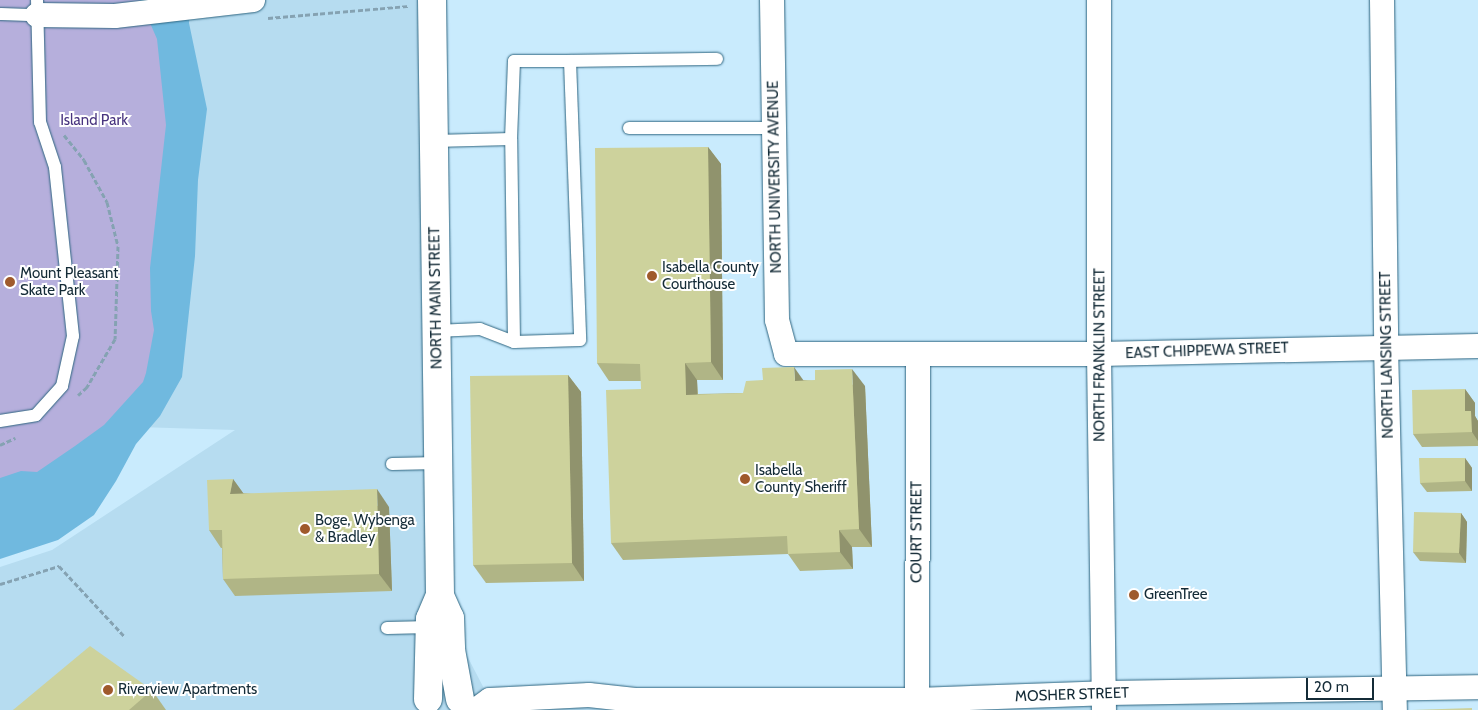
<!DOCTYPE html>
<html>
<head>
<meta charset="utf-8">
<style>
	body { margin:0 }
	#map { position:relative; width:1478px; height:710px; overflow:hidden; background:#c9ebfd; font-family:Cabin,sans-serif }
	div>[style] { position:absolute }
	.built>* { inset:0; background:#b6dcf0 }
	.green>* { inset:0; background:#b6afdc }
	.water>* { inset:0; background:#70b9df }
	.path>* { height:3px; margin-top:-1.5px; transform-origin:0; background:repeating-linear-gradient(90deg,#85a2b2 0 5px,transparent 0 7.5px) }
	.roads { filter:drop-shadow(0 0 1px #2e6580) drop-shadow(0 0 1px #2e6580) }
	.service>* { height:12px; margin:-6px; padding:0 6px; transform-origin:6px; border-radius:6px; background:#fff }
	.minor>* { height:24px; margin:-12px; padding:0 12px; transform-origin:12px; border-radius:12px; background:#fff }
	.tertiary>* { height:28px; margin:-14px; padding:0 14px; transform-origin:14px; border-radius:14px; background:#fff }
	.wall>* { inset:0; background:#b0b586 }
	.shaded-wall>* { inset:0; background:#90936d }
	.building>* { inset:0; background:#cdd29c }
	.dots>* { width:14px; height:14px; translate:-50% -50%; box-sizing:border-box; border:2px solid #fff; border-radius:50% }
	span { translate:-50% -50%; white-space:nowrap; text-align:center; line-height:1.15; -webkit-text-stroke:4px #fff; paint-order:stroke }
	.park-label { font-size:15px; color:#48347f }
	.street-label { font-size:15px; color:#142b37 }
	.poi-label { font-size:15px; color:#142b37 }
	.left { translate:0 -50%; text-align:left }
	.scale { position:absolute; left:1306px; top:678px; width:68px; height:22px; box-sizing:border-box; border:2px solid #142b37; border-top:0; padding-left:6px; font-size:15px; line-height:18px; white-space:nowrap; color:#142b37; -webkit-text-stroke:4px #fff; paint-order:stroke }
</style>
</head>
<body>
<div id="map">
	<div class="built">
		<div style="clip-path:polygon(165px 0,432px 0,450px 623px,490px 700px,1104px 693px,1395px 702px,1395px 710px,0 710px,0 567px,52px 550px,235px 430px,138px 427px)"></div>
	</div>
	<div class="green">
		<div style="clip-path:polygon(0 0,162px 0,189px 108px,163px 403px,0 517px)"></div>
	</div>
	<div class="water">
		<div style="clip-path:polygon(140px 0,190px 0,189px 23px,207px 109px,198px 180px,195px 256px,182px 377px,160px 416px,136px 444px,116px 481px,94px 515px,58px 540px,0 559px,0 478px,21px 471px,37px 472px,75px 446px,104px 425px,143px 382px,146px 373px,154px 330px,151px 311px,150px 268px,166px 125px,157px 39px)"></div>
	</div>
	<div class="path">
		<div style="left:268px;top:18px;width:142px;rotate:-4.9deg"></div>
		<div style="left:64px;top:135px;width:32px;rotate:51deg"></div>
		<div style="left:84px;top:160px;width:48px;rotate:61.3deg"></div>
		<div style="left:107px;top:202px;width:45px;rotate:76deg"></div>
		<div style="left:118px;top:246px;width:93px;rotate:91.8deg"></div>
		<div style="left:115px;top:339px;width:56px;rotate:120.3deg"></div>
		<div style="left:87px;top:387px;width:12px;rotate:138deg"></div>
		<div style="left:0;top:445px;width:17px;rotate:-25deg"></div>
		<div style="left:0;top:584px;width:62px;rotate:-17deg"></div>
		<div style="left:59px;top:566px;width:96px;rotate:47.1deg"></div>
	</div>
	<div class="roads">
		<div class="service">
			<div style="left:0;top:14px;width:37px;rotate:2deg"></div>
			<div style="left:570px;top:61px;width:147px;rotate:-0.8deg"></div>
			<div style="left:629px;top:128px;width:145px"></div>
			<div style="left:434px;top:141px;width:77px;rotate:-1.5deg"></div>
			<div style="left:511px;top:139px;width:78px;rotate:-87.8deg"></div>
			<div style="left:514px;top:61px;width:56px"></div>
			<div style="left:570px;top:61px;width:279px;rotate:87.9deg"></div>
			<div style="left:580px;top:340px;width:66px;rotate:178.3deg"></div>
			<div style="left:514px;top:342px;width:203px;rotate:-90.8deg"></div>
			<div style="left:436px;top:331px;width:44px;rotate:-2.6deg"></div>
			<div style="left:480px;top:329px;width:36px;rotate:21deg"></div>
			<div style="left:0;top:421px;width:36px;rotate:-9deg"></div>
			<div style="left:36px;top:415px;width:39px;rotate:-48deg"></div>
			<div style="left:62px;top:386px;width:51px;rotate:-77.6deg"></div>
			<div style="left:73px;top:336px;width:170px;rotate:-96.1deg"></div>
			<div style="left:55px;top:167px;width:47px;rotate:-108.4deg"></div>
			<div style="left:40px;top:122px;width:122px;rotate:-91.4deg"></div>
			<div style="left:392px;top:464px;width:46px;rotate:-1.2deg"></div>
			<div style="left:387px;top:628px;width:43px;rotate:-1.3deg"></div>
		</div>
		<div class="minor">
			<div style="left:772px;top:0;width:320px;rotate:89.1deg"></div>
			<div style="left:777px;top:320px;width:35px;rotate:75deg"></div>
			<div style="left:786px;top:354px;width:313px"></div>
			<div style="left:1099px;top:354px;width:379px;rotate:-1.2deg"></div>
			<div style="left:1099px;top:0;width:354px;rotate:90deg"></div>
			<div style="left:1099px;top:354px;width:356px;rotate:89.2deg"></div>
			<div style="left:1382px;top:0;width:347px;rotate:89.3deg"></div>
			<div style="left:1386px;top:347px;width:363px;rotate:88.6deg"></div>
			<div style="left:37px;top:15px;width:78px;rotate:0.7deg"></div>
			<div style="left:115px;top:16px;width:139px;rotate:-6.6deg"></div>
			<div style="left:476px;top:710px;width:17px;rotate:-36deg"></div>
			<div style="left:490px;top:700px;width:99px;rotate:-2.9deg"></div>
			<div style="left:589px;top:695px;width:46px;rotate:6.2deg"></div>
			<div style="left:635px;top:700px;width:282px"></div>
			<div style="left:917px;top:700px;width:187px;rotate:-2.1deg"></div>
			<div style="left:1104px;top:693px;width:374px;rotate:-0.9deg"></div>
			<div style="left:917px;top:710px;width:356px;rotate:-89.8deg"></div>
		</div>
		<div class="tertiary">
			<div style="left:432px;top:0;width:596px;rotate:89.23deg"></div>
			<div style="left:440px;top:596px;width:24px;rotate:66deg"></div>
			<div style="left:450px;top:618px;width:32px;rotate:88deg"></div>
			<div style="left:451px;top:650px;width:50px;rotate:79.6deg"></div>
			<div style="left:428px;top:699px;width:80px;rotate:-88.6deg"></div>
			<div style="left:430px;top:619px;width:25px;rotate:-67deg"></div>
		</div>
	</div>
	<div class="wall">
		<div style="clip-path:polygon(708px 147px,721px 164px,723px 380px,697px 380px,698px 394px,743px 393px,804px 380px,865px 386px,872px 547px,852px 547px,853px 569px,800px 571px,788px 554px,623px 560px,611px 543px,641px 389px,641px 381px,609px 381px,597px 363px)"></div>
		<div style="clip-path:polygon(568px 375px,581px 392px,584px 581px,486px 583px,473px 565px)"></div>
		<div style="clip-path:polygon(1465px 389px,1475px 403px,1475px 416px,1478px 421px,1478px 446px,1422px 447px,1413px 434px)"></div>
		<div style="clip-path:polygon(1465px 458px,1472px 468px,1472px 491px,1427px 492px,1420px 483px)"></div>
		<div style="clip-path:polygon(233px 479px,243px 493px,389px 507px,392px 591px,235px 596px,223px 579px,222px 548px,221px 548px,209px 530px)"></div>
		<div style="clip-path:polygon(1461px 513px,1467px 522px,1466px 563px,1420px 561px,1413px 552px)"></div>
		<div style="clip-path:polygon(152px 690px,166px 710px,13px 710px)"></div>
	</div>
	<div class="shaded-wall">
		<div style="clip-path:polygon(708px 147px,721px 164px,723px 380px,711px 362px)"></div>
		<div style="clip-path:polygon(685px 363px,697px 380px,698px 412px,686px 395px)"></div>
		<div style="clip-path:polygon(794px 367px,806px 384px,795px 381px)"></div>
		<div style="clip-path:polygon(852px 369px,865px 386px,872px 547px,859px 529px)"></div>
		<div style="clip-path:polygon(568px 375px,581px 392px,584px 581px,572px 563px)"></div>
		<div style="clip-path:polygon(1465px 389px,1475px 403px,1475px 416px,1478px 421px,1478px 441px,1472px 432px,1465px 411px)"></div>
		<div style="clip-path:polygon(1465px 458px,1472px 468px,1472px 491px,1465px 481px)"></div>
		<div style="clip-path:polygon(233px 479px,246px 497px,230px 494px)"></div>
		<div style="clip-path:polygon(377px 489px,389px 507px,392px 591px,379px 574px)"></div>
		<div style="clip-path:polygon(1461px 513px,1467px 522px,1466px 563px,1459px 553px)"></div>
		<div style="clip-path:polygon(839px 530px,852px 547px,853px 569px,840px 552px)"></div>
	</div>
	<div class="building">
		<div style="clip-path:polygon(708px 147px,711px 362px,685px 363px,686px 395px,743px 393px,746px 381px,763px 380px,762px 368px,794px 367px,795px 381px,815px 380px,815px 370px,852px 369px,859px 529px,839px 530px,840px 552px,788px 554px,787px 536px,611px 543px,606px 390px,641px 389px,640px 364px,597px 363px,595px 148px)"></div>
		<div style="clip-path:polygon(568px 375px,572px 563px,473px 565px,470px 376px)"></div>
		<div style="clip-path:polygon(1465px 389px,1465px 411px,1471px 411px,1472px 432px,1413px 434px,1412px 390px)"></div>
		<div style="clip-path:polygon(1419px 458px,1465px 458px,1465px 481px,1420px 483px)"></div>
		<div style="clip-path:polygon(233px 479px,230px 494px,377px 489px,379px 574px,223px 579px,222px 530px,209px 530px,207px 480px)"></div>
		<div style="clip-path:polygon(1414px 512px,1461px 513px,1459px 553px,1413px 552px)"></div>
		<div style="clip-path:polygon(90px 646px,152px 690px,129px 710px,13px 710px)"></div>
		<div style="clip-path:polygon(1472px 708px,1472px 710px,1412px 710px)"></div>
	</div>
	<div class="dots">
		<div style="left:652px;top:276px;background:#9f5a2c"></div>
		<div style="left:10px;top:282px;background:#9f5a2c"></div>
		<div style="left:745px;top:479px;background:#9f5a2c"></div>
		<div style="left:305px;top:529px;background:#9f5a2c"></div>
		<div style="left:1134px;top:595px;background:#9f5a2c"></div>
		<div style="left:108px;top:690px;background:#9f5a2c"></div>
	</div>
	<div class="park-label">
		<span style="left:94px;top:121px">Island Park</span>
	</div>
	<div class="street-label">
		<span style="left:775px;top:177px;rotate:-91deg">NORTH UNIVERSITY AVENUE</span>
		<span style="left:436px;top:298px;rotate:-91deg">NORTH MAIN STREET</span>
		<span style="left:1207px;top:351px;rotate:-2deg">EAST CHIPPEWA STREET</span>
		<span style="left:1100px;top:355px;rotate:-90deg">NORTH FRANKLIN STREET</span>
		<span style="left:1387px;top:355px;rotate:-91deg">NORTH LANSING STREET</span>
		<span style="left:917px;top:532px;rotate:-90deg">COURT STREET</span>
		<span style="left:1072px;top:695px;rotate:-2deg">MOSHER STREET</span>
	</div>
	<div class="poi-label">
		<span class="left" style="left:662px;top:276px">Isabella County<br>Courthouse</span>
		<span class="left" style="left:20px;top:282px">Mount Pleasant<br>Skate Park</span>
		<span class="left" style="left:755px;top:479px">Isabella<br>County Sheriff</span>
		<span class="left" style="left:315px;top:529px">Boge, Wybenga<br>&amp; Bradley</span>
		<span class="left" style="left:1144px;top:595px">GreenTree</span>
		<span class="left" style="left:118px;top:690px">Riverview Apartments</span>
	</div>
	<div class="scale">20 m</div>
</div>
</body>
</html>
